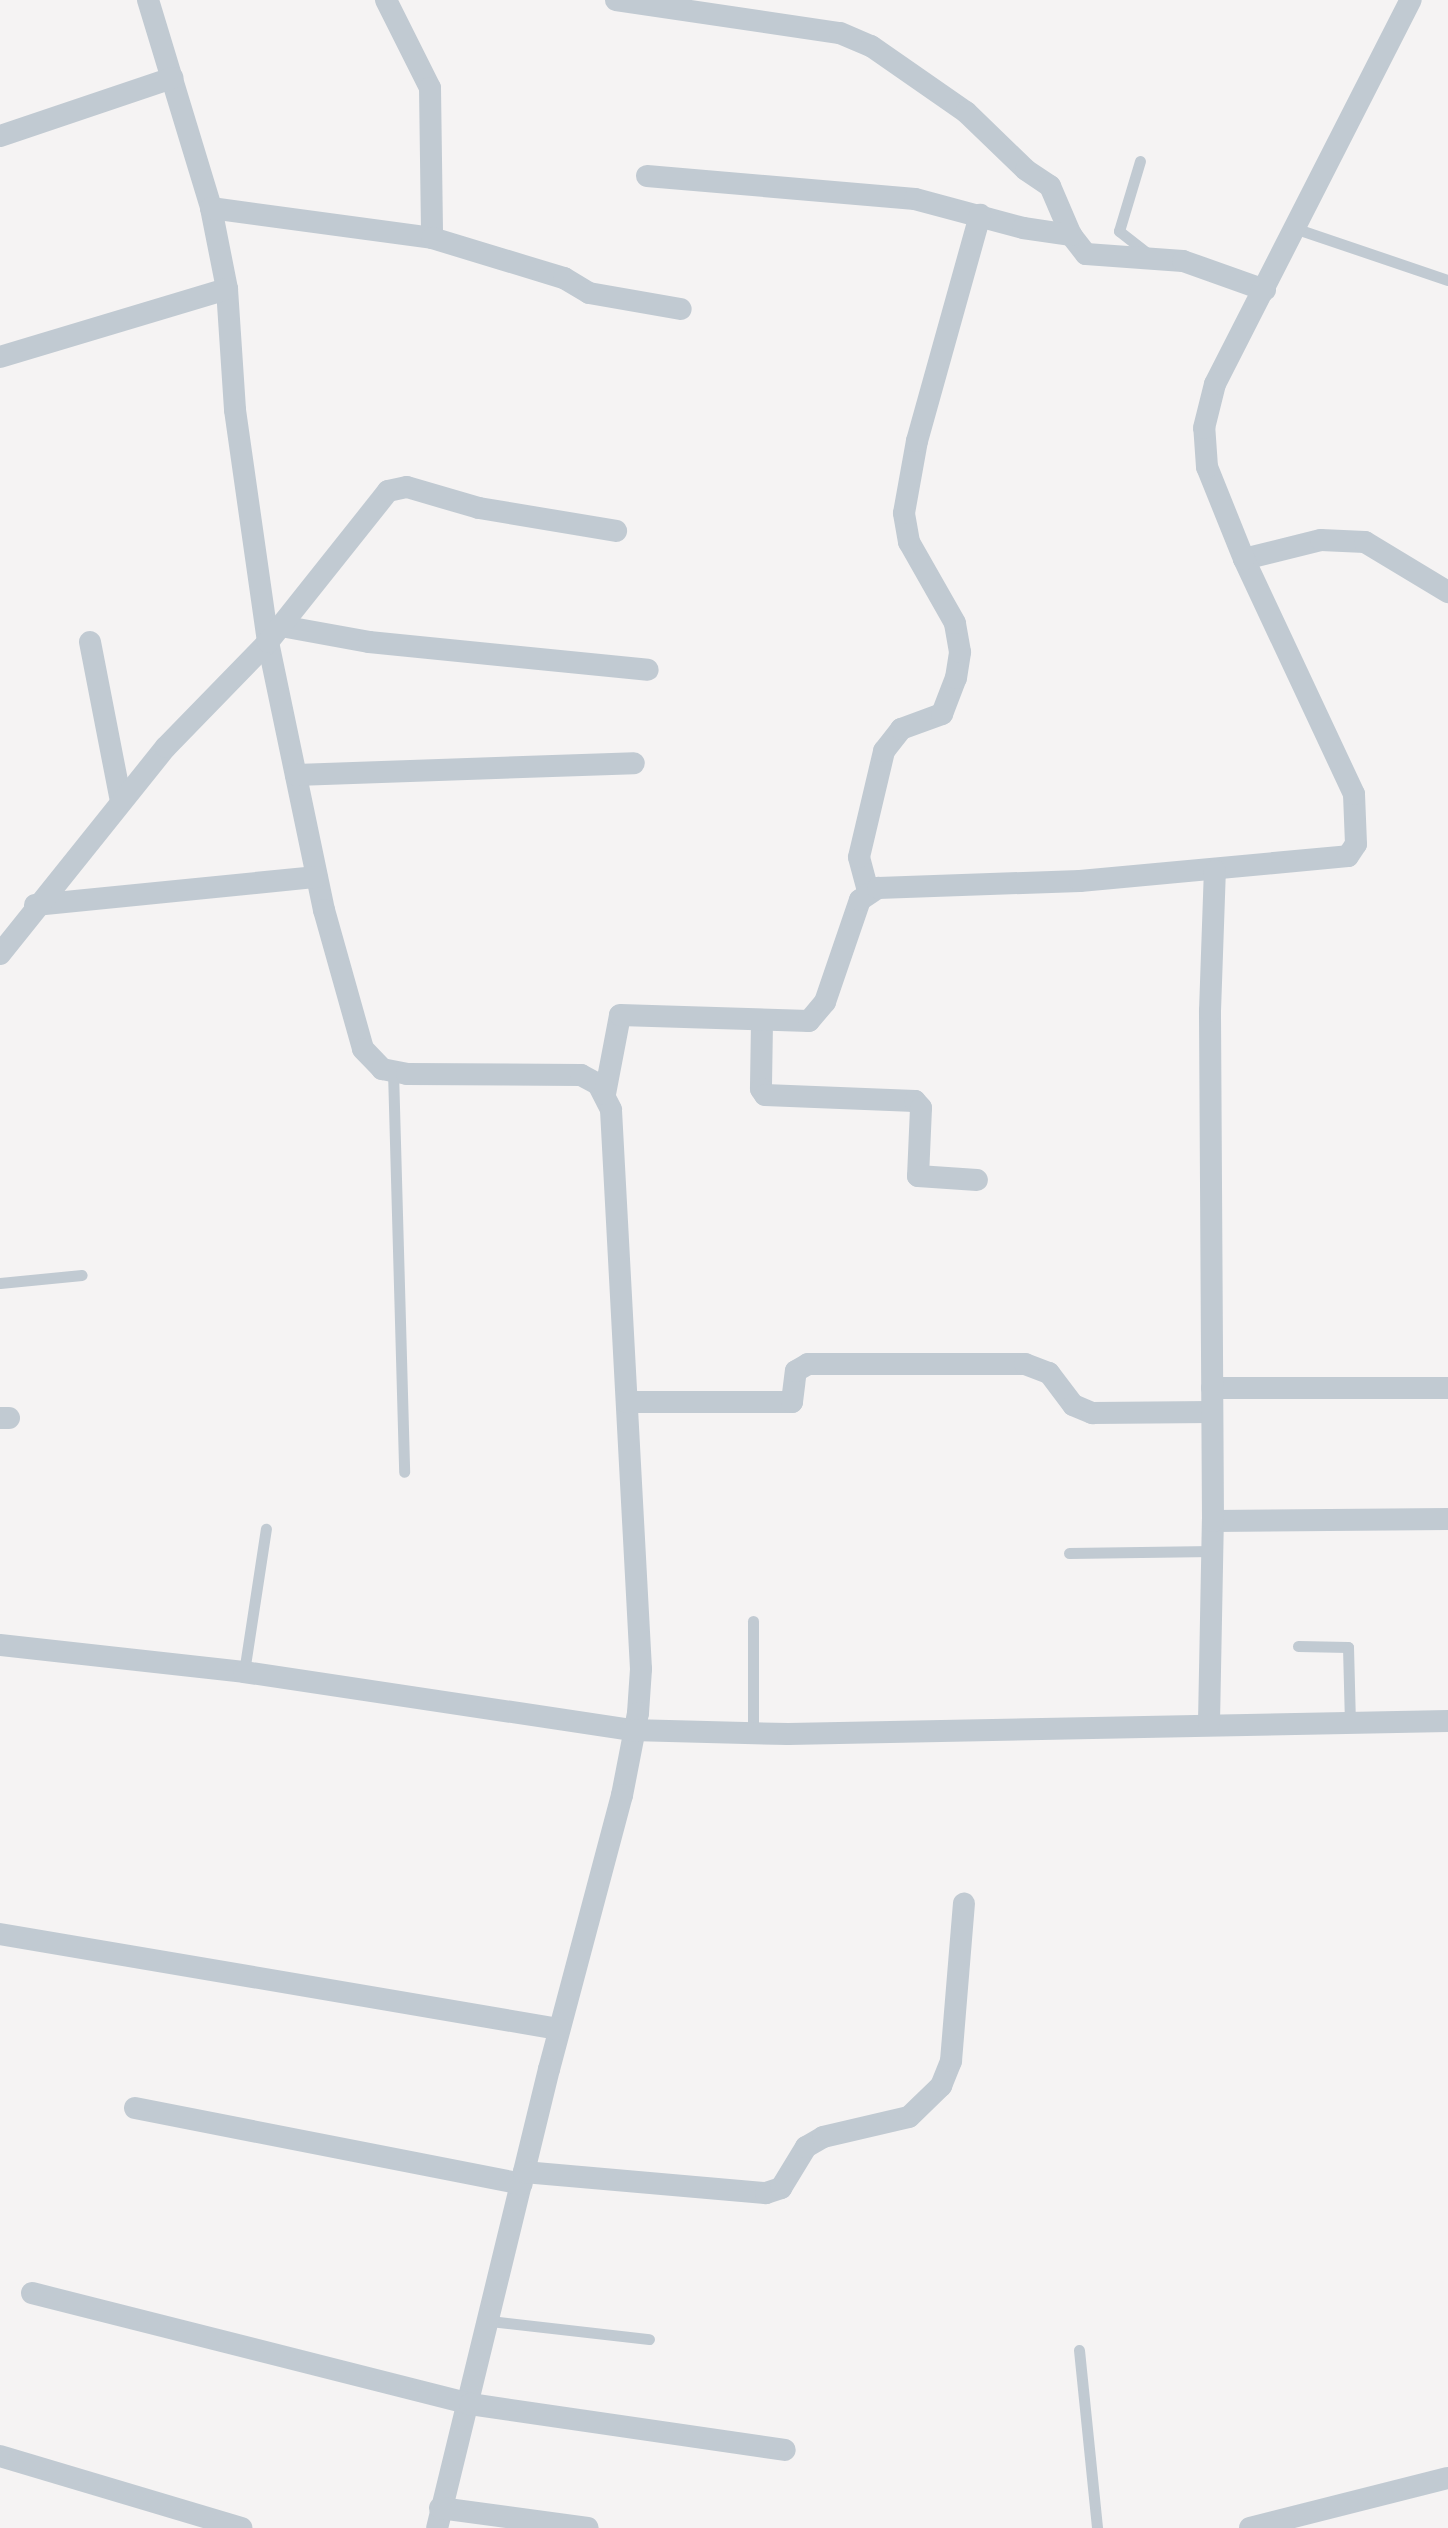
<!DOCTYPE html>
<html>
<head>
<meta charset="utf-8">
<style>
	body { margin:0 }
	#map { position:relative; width:1448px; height:2528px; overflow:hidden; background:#f5f3f3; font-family:Raleway,sans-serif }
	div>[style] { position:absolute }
	.service>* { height:11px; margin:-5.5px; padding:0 5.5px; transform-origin:5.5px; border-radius:5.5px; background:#c1cad2 }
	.minor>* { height:22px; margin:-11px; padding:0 11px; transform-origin:11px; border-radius:11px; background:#c1cad2 }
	span { translate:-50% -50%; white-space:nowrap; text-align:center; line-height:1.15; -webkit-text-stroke:8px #fff; paint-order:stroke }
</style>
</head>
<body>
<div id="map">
	<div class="service">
		<div style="left:1140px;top:161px;width:73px;rotate:106.7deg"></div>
		<div style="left:1119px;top:231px;width:39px;rotate:38deg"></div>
		<div style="left:1297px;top:229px;width:159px;rotate:18.7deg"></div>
		<div style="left:393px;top:1071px;width:401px;rotate:88.4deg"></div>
		<div style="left:0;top:1283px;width:82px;rotate:-5.6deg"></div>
		<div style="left:1069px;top:1553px;width:144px;rotate:-0.8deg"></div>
		<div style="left:753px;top:1621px;width:112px;rotate:90deg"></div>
		<div style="left:1298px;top:1646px;width:50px;rotate:1.1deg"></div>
		<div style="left:1348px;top:1647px;width:75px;rotate:88.5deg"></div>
		<div style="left:244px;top:1672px;width:145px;rotate:-81.3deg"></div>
		<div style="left:490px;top:2321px;width:160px;rotate:6.5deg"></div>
		<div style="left:1079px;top:2350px;width:179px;rotate:84.2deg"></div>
	</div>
	<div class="minor">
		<div style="left:148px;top:0;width:217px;rotate:73.1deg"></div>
		<div style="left:211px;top:208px;width:83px;rotate:78.8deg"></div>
		<div style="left:227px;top:289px;width:121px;rotate:86.2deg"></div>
		<div style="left:235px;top:410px;width:234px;rotate:81.9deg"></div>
		<div style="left:268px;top:642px;width:274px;rotate:78.2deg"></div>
		<div style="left:324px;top:910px;width:144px;rotate:74.3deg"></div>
		<div style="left:363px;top:1049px;width:28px;rotate:46deg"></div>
		<div style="left:382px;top:1069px;width:25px;rotate:11deg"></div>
		<div style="left:407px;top:1074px;width:174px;rotate:0.3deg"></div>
		<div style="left:581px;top:1075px;width:19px;rotate:28deg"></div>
		<div style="left:598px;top:1084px;width:29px;rotate:63deg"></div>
		<div style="left:611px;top:1110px;width:560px;rotate:86.93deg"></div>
		<div style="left:641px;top:1669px;width:44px;rotate:93.9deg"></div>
		<div style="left:638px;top:1713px;width:84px;rotate:101deg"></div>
		<div style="left:622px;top:1795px;width:284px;rotate:104.9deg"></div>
		<div style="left:549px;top:2069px;width:472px;rotate:103.7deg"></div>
		<div style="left:386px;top:0;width:98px;rotate:63.4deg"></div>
		<div style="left:430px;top:88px;width:150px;rotate:89.2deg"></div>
		<div style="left:616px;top:0;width:226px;rotate:8.4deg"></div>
		<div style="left:840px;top:33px;width:34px;rotate:23deg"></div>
		<div style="left:871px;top:46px;width:116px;rotate:34.8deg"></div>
		<div style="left:966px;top:112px;width:83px;rotate:44deg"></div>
		<div style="left:1026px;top:170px;width:29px;rotate:34deg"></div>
		<div style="left:1050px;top:186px;width:53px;rotate:66.8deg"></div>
		<div style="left:1071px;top:235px;width:24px;rotate:52deg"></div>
		<div style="left:1086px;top:254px;width:97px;rotate:4.1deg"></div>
		<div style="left:1183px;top:261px;width:87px;rotate:19.5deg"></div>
		<div style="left:0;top:136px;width:182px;rotate:-18.6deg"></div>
		<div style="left:647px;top:176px;width:269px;rotate:4.9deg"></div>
		<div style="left:915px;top:199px;width:112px;rotate:15deg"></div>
		<div style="left:1023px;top:228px;width:49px;rotate:8.3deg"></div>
		<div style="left:211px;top:208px;width:223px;rotate:7.7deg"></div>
		<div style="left:432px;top:238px;width:138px;rotate:16.9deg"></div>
		<div style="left:564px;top:278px;width:29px;rotate:31deg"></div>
		<div style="left:589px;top:293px;width:93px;rotate:9.9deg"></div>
		<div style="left:0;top:357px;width:237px;rotate:-16.7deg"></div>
		<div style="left:1244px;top:559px;width:79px;rotate:-13.9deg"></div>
		<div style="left:1321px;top:540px;width:44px;rotate:2.6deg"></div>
		<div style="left:1365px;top:542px;width:97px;rotate:31.1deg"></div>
		<div style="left:281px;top:626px;width:89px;rotate:10.3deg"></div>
		<div style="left:369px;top:642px;width:280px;rotate:5.7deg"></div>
		<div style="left:90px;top:642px;width:162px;rotate:79deg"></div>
		<div style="left:296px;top:775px;width:338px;rotate:-2deg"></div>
		<div style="left:868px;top:891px;width:35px;rotate:-105deg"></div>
		<div style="left:859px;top:857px;width:109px;rotate:-76.7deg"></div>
		<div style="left:884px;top:751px;width:28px;rotate:-52deg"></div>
		<div style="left:901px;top:729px;width:44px;rotate:-20.1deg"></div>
		<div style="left:942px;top:714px;width:39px;rotate:-69deg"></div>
		<div style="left:956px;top:678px;width:26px;rotate:-81deg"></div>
		<div style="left:960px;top:652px;width:29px;rotate:-100deg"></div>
		<div style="left:955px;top:623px;width:93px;rotate:-119.6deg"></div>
		<div style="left:909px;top:542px;width:29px;rotate:-100deg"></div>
		<div style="left:904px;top:513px;width:73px;rotate:-79.8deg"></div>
		<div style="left:917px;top:441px;width:235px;rotate:-74.4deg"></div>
		<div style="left:35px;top:905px;width:283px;rotate:-5.7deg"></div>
		<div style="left:0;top:954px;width:265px;rotate:-51.3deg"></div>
		<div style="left:166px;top:747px;width:146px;rotate:-45.8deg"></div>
		<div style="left:268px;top:642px;width:193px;rotate:-51.5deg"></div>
		<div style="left:388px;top:491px;width:19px;rotate:-12deg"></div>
		<div style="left:407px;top:487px;width:75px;rotate:16.3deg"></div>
		<div style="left:479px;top:508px;width:139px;rotate:9.5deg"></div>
		<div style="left:762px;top:1022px;width:67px;rotate:90.9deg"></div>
		<div style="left:761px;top:1089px;width:7px;rotate:56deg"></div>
		<div style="left:765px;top:1095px;width:150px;rotate:2.3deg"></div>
		<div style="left:915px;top:1101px;width:9px;rotate:49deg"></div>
		<div style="left:921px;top:1108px;width:68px;rotate:92.5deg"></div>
		<div style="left:918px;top:1176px;width:59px;rotate:3.9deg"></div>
		<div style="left:605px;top:1094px;width:80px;rotate:-79.2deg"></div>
		<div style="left:620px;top:1015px;width:189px;rotate:1.8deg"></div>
		<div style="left:809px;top:1021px;width:25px;rotate:-50deg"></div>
		<div style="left:825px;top:1002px;width:108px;rotate:-71.1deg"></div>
		<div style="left:860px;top:900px;width:22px;rotate:-34deg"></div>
		<div style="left:878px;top:888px;width:202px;rotate:-2deg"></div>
		<div style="left:1080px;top:881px;width:269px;rotate:-5.3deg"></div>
		<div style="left:1348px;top:856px;width:14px;rotate:-56deg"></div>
		<div style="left:1356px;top:844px;width:50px;rotate:-92.3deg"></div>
		<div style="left:1354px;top:794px;width:259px;rotate:-115.1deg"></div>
		<div style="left:1244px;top:559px;width:99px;rotate:-111.9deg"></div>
		<div style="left:1207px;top:467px;width:39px;rotate:-94deg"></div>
		<div style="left:1204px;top:428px;width:45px;rotate:-76deg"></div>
		<div style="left:1215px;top:384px;width:431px;rotate:-63deg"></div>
		<div style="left:1212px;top:1388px;width:236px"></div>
		<div style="left:627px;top:1402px;width:165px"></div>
		<div style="left:792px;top:1402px;width:31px;rotate:-83deg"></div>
		<div style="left:796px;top:1371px;width:14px;rotate:-30deg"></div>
		<div style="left:808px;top:1364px;width:217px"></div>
		<div style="left:1025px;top:1364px;width:26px;rotate:21deg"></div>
		<div style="left:1049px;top:1373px;width:40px;rotate:53deg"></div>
		<div style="left:1073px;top:1405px;width:21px;rotate:23deg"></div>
		<div style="left:1092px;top:1413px;width:120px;rotate:-0.5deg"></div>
		<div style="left:0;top:1418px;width:9px"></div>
		<div style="left:1213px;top:1521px;width:235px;rotate:-0.5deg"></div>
		<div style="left:0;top:1645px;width:245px;rotate:6.3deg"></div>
		<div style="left:244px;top:1672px;width:391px;rotate:8.5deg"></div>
		<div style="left:631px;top:1730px;width:157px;rotate:1.5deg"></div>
		<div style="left:788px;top:1734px;width:660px;rotate:-1.13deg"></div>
		<div style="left:1209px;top:1723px;width:202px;rotate:-88.9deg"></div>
		<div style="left:1213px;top:1521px;width:510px;rotate:-90.34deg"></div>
		<div style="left:1210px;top:1011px;width:140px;rotate:-88deg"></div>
		<div style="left:0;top:1934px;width:567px;rotate:9.65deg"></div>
		<div style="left:135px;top:2108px;width:394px;rotate:11.1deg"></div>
		<div style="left:524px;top:2172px;width:243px;rotate:5deg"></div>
		<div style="left:766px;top:2193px;width:16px;rotate:-18deg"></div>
		<div style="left:781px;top:2188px;width:48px;rotate:-58.6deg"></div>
		<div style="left:806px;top:2147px;width:20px;rotate:-30deg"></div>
		<div style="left:823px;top:2137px;width:88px;rotate:-13.1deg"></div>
		<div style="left:909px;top:2117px;width:45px;rotate:-44.1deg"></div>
		<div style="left:941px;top:2086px;width:27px;rotate:-68deg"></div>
		<div style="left:951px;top:2061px;width:158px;rotate:-85.3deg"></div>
		<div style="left:32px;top:2293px;width:452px;rotate:14.2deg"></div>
		<div style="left:470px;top:2404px;width:318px;rotate:8.3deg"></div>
		<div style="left:0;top:2456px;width:252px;rotate:16.6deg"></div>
		<div style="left:440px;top:2508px;width:149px;rotate:7.7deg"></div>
		<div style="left:1250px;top:2528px;width:204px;rotate:-14.2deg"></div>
	</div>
</div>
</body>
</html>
